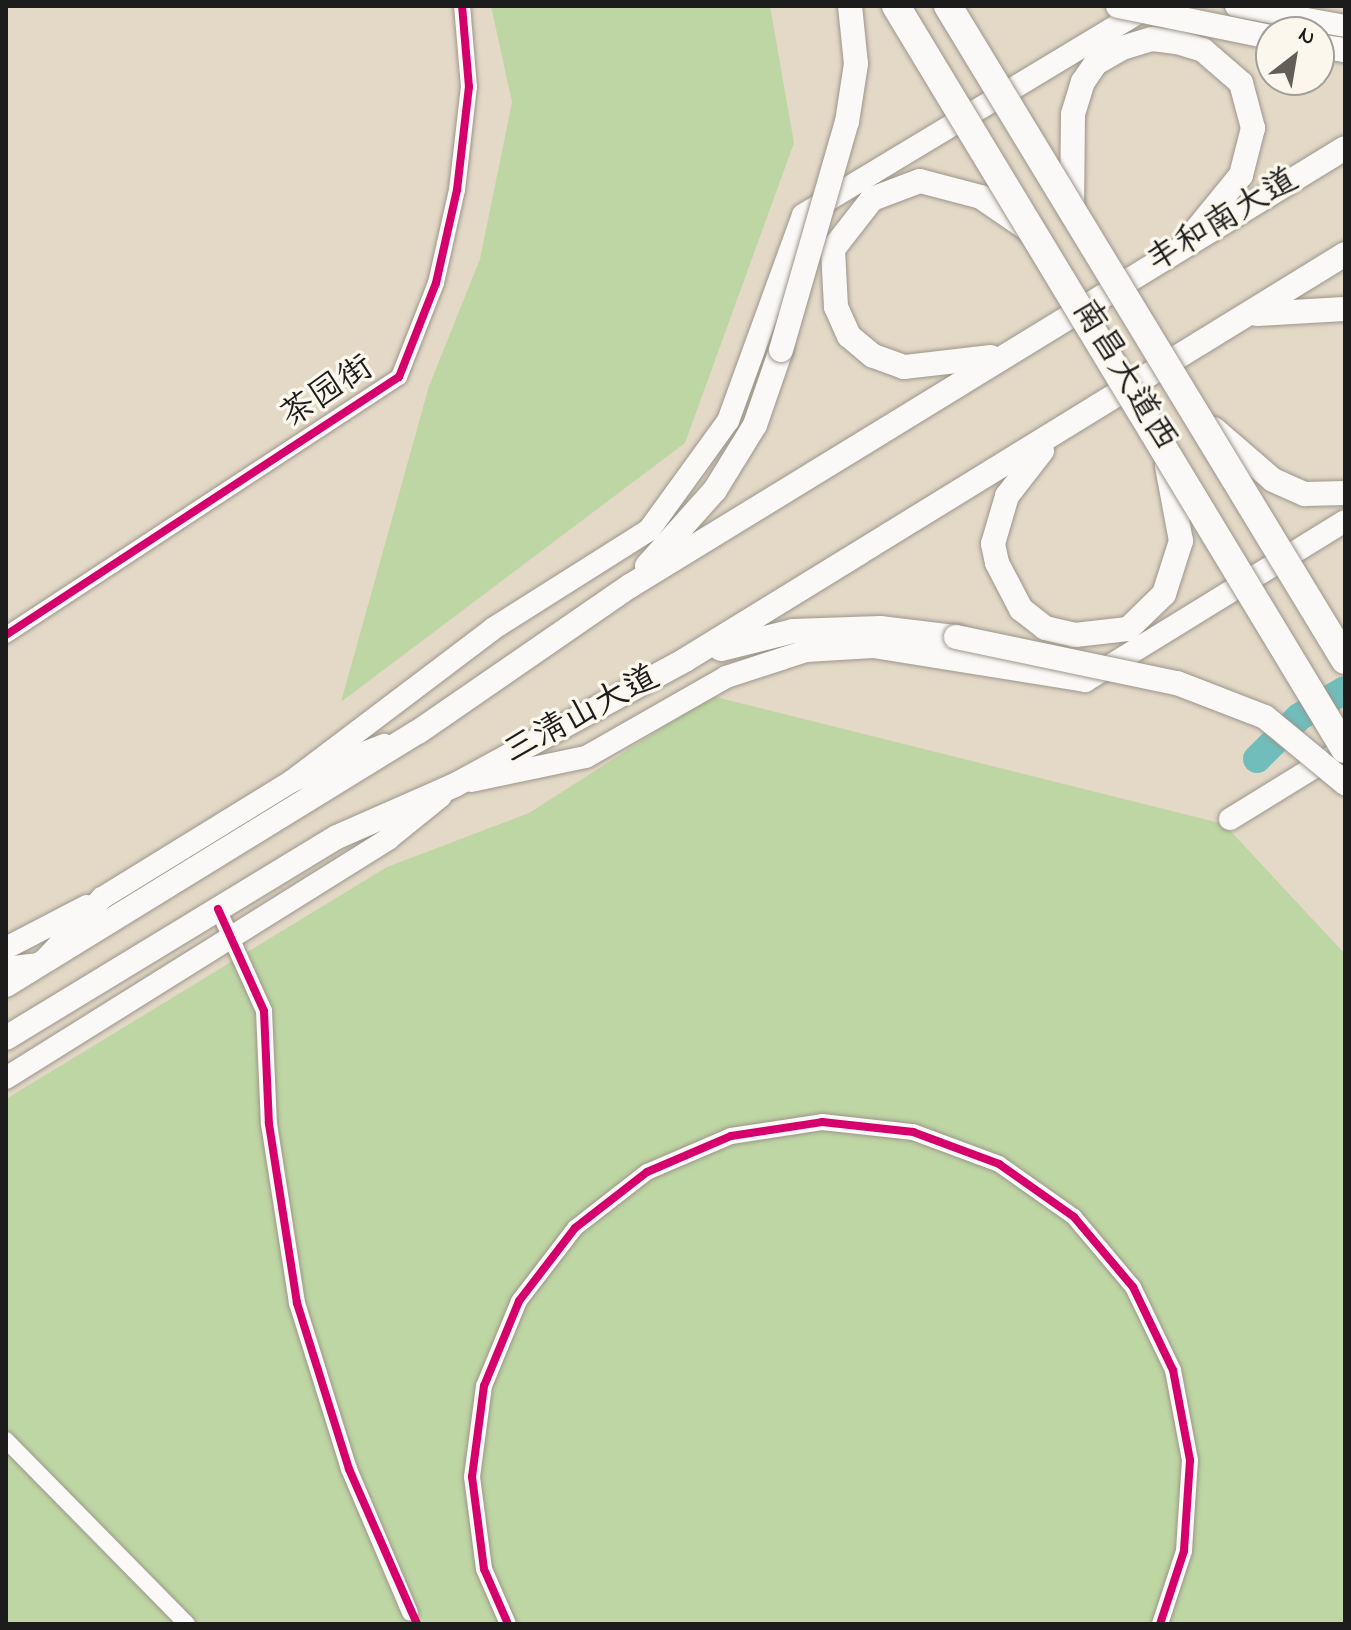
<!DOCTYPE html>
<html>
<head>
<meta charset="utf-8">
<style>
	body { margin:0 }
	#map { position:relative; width:1351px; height:1630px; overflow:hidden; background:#e4d9c7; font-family:"Indie Flower","LXGW WenKai TC",sans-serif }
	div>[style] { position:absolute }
	.green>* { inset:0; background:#bed6a3 }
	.river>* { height:28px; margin:-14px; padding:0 14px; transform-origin:14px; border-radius:14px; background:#71bdbc }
	.roads { filter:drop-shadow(0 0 2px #9b958b) drop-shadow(0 0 2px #9b958b) }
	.street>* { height:16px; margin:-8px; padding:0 8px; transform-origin:8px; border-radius:8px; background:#fbf9f7 }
	.secondary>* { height:22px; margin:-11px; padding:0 11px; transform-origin:11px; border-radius:11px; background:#fbf9f7 }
	.primary>* { height:24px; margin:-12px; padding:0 12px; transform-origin:12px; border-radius:12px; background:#fbf9f7 }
	.bridges { filter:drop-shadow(0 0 2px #9b958b) drop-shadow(0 0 2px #9b958b) }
	.primary-bridge>* { height:24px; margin:-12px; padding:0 12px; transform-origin:12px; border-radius:12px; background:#fbf9f7 }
	.highway-bridge>* { height:28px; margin:-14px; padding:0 14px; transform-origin:14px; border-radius:14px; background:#fbf9f7 }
	.cycleway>* { height:8px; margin:-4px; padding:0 4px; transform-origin:4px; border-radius:4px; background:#d6006c }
	span { translate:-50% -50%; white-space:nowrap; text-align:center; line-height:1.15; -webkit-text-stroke:7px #fbf7ec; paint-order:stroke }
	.street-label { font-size:34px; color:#1c1c1c }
	.frame { position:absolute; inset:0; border:8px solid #1c1c1c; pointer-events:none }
	.north { position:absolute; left:1255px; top:16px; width:80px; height:80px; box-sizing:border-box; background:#fbf7ec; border:2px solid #a29f99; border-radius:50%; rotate:31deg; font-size:22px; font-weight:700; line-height:32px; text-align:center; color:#1c1c1c }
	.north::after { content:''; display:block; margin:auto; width:28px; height:36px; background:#625e58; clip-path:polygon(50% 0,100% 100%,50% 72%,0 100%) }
</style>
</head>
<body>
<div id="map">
	<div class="green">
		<div style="clip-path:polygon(491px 6px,770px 6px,794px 143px,685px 443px,341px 702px,429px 386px,480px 259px,512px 102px)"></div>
		<div style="clip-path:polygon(712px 696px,1224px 824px,1345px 954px,1345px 1624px,6px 1624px,6px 1099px,387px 867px,529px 813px)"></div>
	</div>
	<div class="river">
		<div style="left:1257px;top:759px;width:59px;rotate:-45deg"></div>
		<div style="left:1299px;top:717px;width:53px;rotate:-30.4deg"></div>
	</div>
	<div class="roads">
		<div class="street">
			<div style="left:6px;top:635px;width:470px;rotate:-33.3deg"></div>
			<div style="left:399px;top:377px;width:101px;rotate:-68.5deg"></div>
			<div style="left:436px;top:283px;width:95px;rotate:-77.3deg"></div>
			<div style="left:457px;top:190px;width:104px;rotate:-83.4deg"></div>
			<div style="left:469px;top:87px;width:81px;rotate:-94.9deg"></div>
			<div style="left:218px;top:909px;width:112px;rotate:65.7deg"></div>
			<div style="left:264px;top:1011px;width:113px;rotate:87.5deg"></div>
			<div style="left:269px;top:1124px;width:181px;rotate:81.1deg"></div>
			<div style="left:297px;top:1303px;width:174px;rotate:72.6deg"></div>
			<div style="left:349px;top:1469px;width:156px;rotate:67deg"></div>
			<div style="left:6px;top:1440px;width:258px;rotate:45.5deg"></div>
			<div style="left:508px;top:1624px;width:60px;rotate:-113.6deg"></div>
			<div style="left:484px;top:1569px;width:93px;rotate:-97.4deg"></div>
			<div style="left:472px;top:1477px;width:92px;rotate:-82.5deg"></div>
			<div style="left:484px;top:1386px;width:92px;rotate:-67.6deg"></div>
			<div style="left:519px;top:1301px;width:92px;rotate:-52.5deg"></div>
			<div style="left:575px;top:1228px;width:91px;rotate:-37.9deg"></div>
			<div style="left:647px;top:1172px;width:91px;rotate:-23.2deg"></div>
			<div style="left:731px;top:1136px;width:92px;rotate:-8.7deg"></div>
			<div style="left:822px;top:1122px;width:92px;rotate:6.3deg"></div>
			<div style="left:913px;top:1132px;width:92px;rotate:20.4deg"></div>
			<div style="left:999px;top:1164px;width:92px;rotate:35.2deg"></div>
			<div style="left:1074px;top:1217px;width:92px;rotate:49.9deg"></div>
			<div style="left:1133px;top:1287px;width:92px;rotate:64.3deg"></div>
			<div style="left:1173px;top:1370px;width:92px;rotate:79.3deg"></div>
			<div style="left:1190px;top:1460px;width:91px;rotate:93.8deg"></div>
			<div style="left:1184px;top:1551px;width:77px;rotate:108.2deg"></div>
		</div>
		<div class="secondary">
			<div style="left:1236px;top:6px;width:111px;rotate:10.4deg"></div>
			<div style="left:292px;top:781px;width:253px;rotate:-37.1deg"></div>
			<div style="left:494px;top:628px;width:183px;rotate:-32.3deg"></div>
			<div style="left:649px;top:530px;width:135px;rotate:-54.1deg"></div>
			<div style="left:728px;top:421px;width:219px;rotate:-70deg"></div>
			<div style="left:803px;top:215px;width:404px;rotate:-31.1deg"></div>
			<div style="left:471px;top:781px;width:117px;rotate:-11.8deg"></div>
			<div style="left:586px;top:757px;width:161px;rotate:-29.7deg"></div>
			<div style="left:726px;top:677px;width:84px;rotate:-18deg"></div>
			<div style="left:806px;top:651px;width:67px;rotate:-3.4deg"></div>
			<div style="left:873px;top:647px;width:215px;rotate:9.1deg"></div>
			<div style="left:1085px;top:681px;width:305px;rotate:-31.6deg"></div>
			<div style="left:1230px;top:819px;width:122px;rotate:-31.6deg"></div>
			<div style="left:6px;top:948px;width:91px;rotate:-27.4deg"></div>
			<div style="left:6px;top:968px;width:35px;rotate:-7deg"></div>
			<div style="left:41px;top:964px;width:90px;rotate:-47.3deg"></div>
			<div style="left:102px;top:898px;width:223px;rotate:-31.6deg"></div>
			<div style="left:292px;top:781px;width:99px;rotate:-21.4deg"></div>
			<div style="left:6px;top:1078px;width:451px;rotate:-32deg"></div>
			<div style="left:388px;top:839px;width:68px;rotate:-39.1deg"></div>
		</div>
		<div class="primary">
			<div style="left:1319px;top:46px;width:26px;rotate:9deg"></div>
			<div style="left:1072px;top:210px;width:96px;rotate:-89.4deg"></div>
			<div style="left:1073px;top:114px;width:34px;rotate:-73deg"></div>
			<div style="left:1083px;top:82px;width:23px;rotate:-56deg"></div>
			<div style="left:1096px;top:63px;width:30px;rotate:-30deg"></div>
			<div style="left:1122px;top:48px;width:31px;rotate:-17deg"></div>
			<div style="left:1152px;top:39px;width:25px;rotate:7deg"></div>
			<div style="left:1177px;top:42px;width:27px;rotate:17deg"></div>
			<div style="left:1203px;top:50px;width:50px;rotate:41deg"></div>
			<div style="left:1241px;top:83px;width:47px;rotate:75.1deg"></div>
			<div style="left:1253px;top:128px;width:49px;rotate:104.3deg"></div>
			<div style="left:1241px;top:175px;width:70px;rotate:129.2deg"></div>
			<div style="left:1257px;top:314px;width:88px;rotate:-3.3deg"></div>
			<div style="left:991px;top:357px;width:88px;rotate:173.4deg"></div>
			<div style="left:904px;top:367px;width:33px;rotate:-160deg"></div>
			<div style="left:873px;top:356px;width:31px;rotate:-140deg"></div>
			<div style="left:849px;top:336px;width:32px;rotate:-114deg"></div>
			<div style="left:836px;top:307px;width:58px;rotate:-93deg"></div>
			<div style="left:833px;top:249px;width:63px;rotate:-52deg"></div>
			<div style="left:872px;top:199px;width:51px;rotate:-20.6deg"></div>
			<div style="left:920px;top:181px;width:63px;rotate:14.7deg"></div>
			<div style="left:981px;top:197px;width:62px;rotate:34.5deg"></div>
			<div style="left:1214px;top:429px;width:78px;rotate:40.8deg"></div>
			<div style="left:1273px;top:480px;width:35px;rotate:24deg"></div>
			<div style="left:1305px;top:494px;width:40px;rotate:-1.4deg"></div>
			<div style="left:1042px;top:451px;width:57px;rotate:127.9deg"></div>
			<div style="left:1007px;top:496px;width:50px;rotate:106.3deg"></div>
			<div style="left:993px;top:544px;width:19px;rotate:78deg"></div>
			<div style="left:997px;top:563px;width:52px;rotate:62.4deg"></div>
			<div style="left:1021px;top:609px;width:31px;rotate:38deg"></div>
			<div style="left:1045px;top:628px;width:31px;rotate:13deg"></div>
			<div style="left:1075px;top:635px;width:53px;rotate:-6.5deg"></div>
			<div style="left:1128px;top:629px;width:50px;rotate:-44.2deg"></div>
			<div style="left:1164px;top:594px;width:56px;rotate:-72.2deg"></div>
			<div style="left:1181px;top:541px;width:76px;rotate:-100.6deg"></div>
			<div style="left:647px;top:566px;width:102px;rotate:-48.2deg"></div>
			<div style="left:715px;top:490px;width:76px;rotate:-58.4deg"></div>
			<div style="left:755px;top:425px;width:79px;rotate:-70.9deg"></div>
			<div style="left:721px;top:649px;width:74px;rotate:-14deg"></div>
			<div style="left:793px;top:631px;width:87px;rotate:-2deg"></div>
			<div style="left:880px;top:628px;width:77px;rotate:6.8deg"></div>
			<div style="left:6px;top:985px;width:483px;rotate:-31.6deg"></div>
			<div style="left:418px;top:732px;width:257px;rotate:-34.6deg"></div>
			<div style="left:630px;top:586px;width:838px;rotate:-31.49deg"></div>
			<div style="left:6px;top:1038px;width:387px;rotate:-31.3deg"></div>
			<div style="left:337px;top:837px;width:129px;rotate:-23.8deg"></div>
			<div style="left:455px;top:785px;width:262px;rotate:-28.5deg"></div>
			<div style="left:685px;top:660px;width:775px;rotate:-31.6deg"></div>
		</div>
	</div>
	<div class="bridges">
		<div class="primary-bridge">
			<div style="left:1118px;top:6px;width:156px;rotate:11.5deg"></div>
			<div style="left:781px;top:350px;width:237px;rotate:-73.9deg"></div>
			<div style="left:847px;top:122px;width:59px;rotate:-81.2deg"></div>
			<div style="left:856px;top:64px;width:58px;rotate:-95.9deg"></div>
			<div style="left:956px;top:637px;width:226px;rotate:11.8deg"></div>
			<div style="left:1177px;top:683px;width:94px;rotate:21.1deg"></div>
			<div style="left:1265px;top:717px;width:104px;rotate:39.5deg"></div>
		</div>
		<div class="highway-bridge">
			<div style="left:896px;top:6px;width:868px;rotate:58.86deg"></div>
			<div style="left:948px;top:6px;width:765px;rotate:58.74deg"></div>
		</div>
	</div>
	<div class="cycleway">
		<div style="left:6px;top:635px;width:470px;rotate:-33.3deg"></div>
		<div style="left:399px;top:377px;width:101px;rotate:-68.5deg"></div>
		<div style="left:436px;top:283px;width:95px;rotate:-77.3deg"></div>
		<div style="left:457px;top:190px;width:104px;rotate:-83.4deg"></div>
		<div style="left:469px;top:87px;width:81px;rotate:-94.9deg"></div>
		<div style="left:218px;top:909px;width:112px;rotate:65.7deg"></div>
		<div style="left:264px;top:1011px;width:113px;rotate:87.5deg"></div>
		<div style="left:269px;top:1124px;width:181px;rotate:81.1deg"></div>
		<div style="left:297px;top:1303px;width:174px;rotate:72.6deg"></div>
		<div style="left:349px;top:1469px;width:169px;rotate:66.3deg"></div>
		<div style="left:508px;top:1624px;width:60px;rotate:-113.6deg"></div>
		<div style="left:484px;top:1569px;width:93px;rotate:-97.4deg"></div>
		<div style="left:472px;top:1477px;width:92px;rotate:-82.5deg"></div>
		<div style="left:484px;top:1386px;width:92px;rotate:-67.6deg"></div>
		<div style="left:519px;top:1301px;width:92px;rotate:-52.5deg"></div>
		<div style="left:575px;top:1228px;width:91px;rotate:-37.9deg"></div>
		<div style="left:647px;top:1172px;width:91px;rotate:-23.2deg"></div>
		<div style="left:731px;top:1136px;width:92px;rotate:-8.7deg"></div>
		<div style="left:822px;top:1122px;width:92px;rotate:6.3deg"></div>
		<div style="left:913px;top:1132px;width:92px;rotate:20.4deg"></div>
		<div style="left:999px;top:1164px;width:92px;rotate:35.2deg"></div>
		<div style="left:1074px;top:1217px;width:92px;rotate:49.9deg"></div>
		<div style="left:1133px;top:1287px;width:92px;rotate:64.3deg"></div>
		<div style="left:1173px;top:1370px;width:92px;rotate:79.3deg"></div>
		<div style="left:1190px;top:1460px;width:91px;rotate:93.8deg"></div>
		<div style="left:1184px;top:1551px;width:77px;rotate:108.2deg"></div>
	</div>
	<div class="street-label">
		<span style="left:1223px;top:222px;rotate:-31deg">丰和南大道</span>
		<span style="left:1123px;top:376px;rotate:59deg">南昌大道西</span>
		<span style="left:328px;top:393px;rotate:-33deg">茶园街</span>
		<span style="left:582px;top:716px;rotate:-28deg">三清山大道</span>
	</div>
	<div class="frame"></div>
	<div class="north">N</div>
</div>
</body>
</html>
